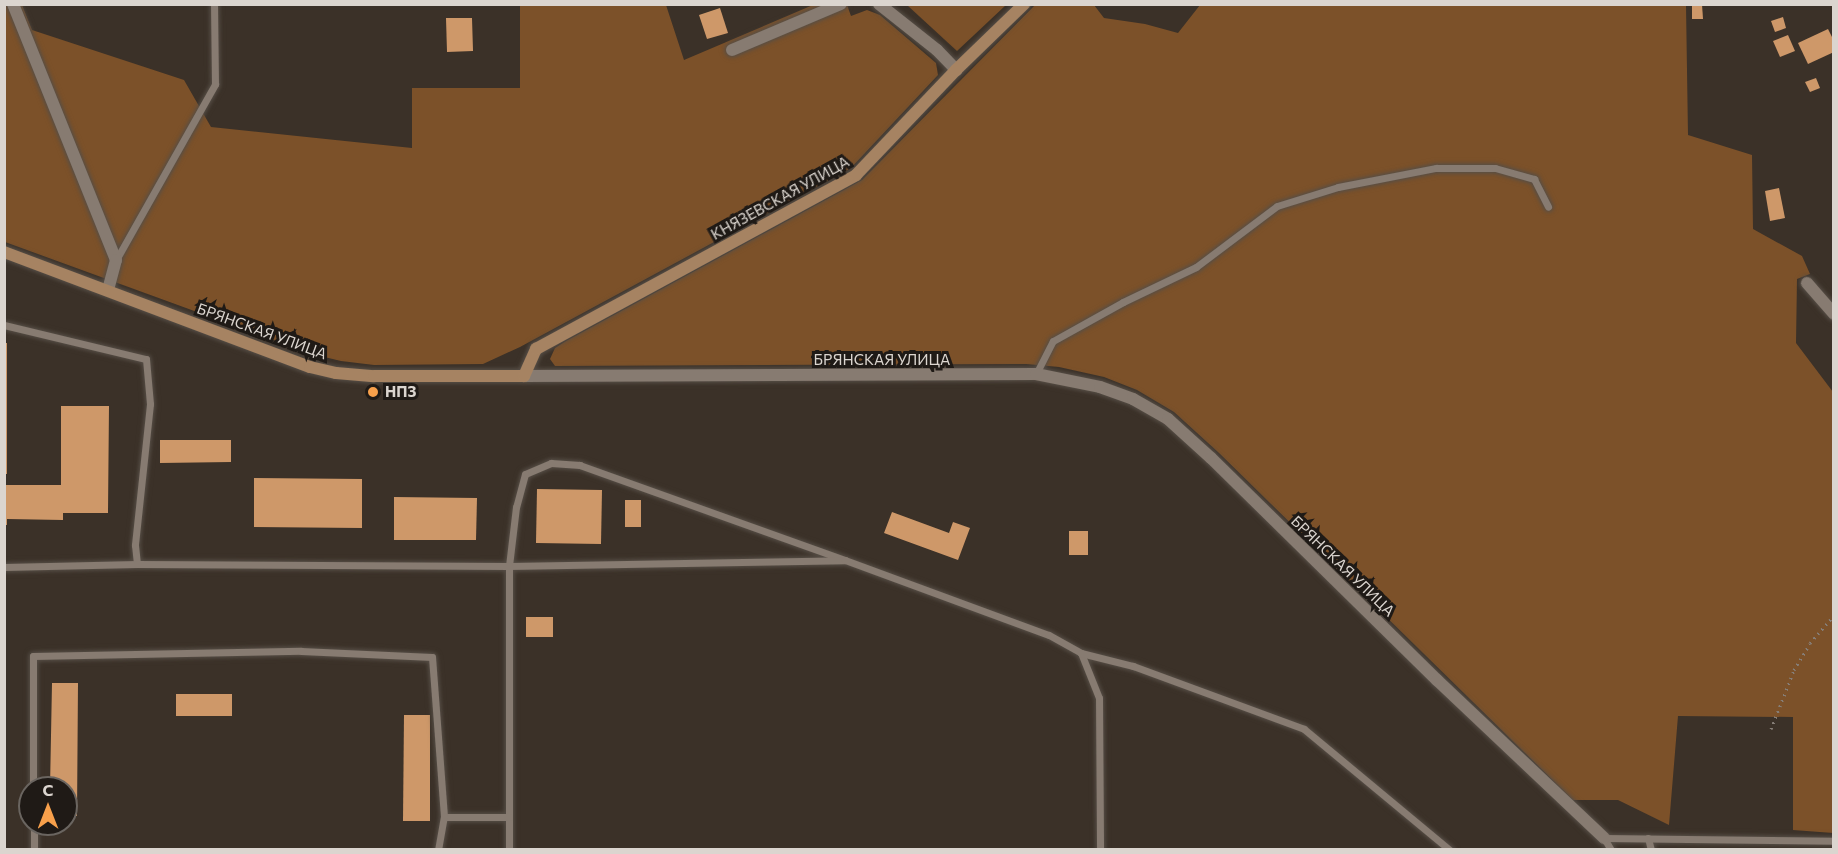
<!DOCTYPE html>
<html>
<head>
<meta charset="utf-8">
<style>
	body { margin:0 }
	#map { position:relative; width:1838px; height:854px; overflow:hidden; background:#3b3128; font-family:Commissioner,sans-serif }
	div>[style] { position:absolute }
	.green>* { inset:0; background:#7c5129 }
	.building>* { inset:0; background:#ce9869 }
	.path>* { height:3px; margin-top:-1.5px; transform-origin:0; background:repeating-linear-gradient(90deg,#867e77 0 1.5px,transparent 0 6px) }
	.roads { filter:drop-shadow(0 0 2px #564e46) drop-shadow(0 0 2px #564e46) }
	.lane>* { height:7px; margin:-3.5px; padding:0 3.5px; transform-origin:3.5px; border-radius:3.5px; background:#877b71 }
	.street>* { height:12px; margin:-6px; padding:0 6px; transform-origin:6px; border-radius:6px; background:#877b71 }
	.secondary>* { height:12px; margin:-6px; padding:0 6px; transform-origin:6px; border-radius:6px; background:#a68362 }
	.dots>* { width:16px; height:16px; translate:-50% -50%; box-sizing:border-box; border:3px solid #1f1a16; border-radius:50% }
	span { translate:-50% -50%; white-space:nowrap; text-align:center; line-height:1.15; -webkit-text-stroke:6px #1f1a16; paint-order:stroke }
	.street-label { font-size:15px; color:#dbd5cf }
	.poi-label { font-size:15px; color:#dbd5cf; font-weight:700 }
	.left { translate:0 -50%; text-align:left }
	.frame { position:absolute; inset:0; border:6px solid #dbd5cf; pointer-events:none }
	.north { position:absolute; left:18px; top:776px; width:60px; height:60px; box-sizing:border-box; background:#1f1a16; border:2px solid #6a6560; border-radius:50%; rotate:0deg; font-size:16px; font-weight:700; line-height:24px; text-align:center; color:#dbd5cf }
	.north::after { content:''; display:block; margin:auto; width:21px; height:27px; background:#f8a04b; clip-path:polygon(50% 0,100% 100%,50% 72%,0 100%) }
</style>
</head>
<body>
<div id="map">
	<div class="green">
		<div style="clip-path:polygon(4px 5px,22px 5px,32px 30px,184px 80px,211px 127px,412px 148px,412px 88px,520px 88px,520px 5px,666px 5px,684px 60px,813px 5px,847px 5px,851px 16px,867px 10px,880px 15px,936px 63px,938px 75px,851px 168px,520px 347px,483px 364px,374px 365px,341px 361px,312px 354px,5px 242px)"></div>
		<div style="clip-path:polygon(907px 5px,1006px 5px,957px 51px)"></div>
		<div style="clip-path:polygon(1035px 5px,1094px 5px,1104px 18px,1145px 24px,1178px 33px,1200px 5px,1686px 5px,1688px 135px,1752px 155px,1753px 229px,1802px 256px,1810px 274px,1797px 279px,1796px 343px,1833px 392px,1833px 833px,1793px 830px,1793px 717px,1678px 716px,1669px 825px,1618px 800px,1573px 800px,1219px 453px,1174px 412px,1137px 390px,1104px 377px,1059px 367px,1026px 364px,555px 366px,550px 359px,555px 348px,566px 341px,862px 180px)"></div>
	</div>
	<div class="building">
		<div style="clip-path:polygon(1692px 4px,1702px 4px,1703px 19px,1692px 19px)"></div>
		<div style="clip-path:polygon(720px 8px,728px 33px,707px 39px,699px 15px)"></div>
		<div style="clip-path:polygon(1783px 17px,1786px 28px,1775px 32px,1771px 21px)"></div>
		<div style="clip-path:polygon(446px 18px,472px 18px,473px 51px,447px 52px)"></div>
		<div style="clip-path:polygon(1828px 29px,1834px 41px,1834px 52px,1808px 64px,1798px 43px)"></div>
		<div style="clip-path:polygon(1788px 35px,1795px 51px,1780px 57px,1773px 41px)"></div>
		<div style="clip-path:polygon(1816px 78px,1820px 88px,1810px 92px,1805px 82px)"></div>
		<div style="clip-path:polygon(1779px 188px,1785px 218px,1770px 221px,1765px 191px)"></div>
		<div style="clip-path:polygon(4px 343px,7px 343px,7px 474px,4px 474px)"></div>
		<div style="clip-path:polygon(61px 406px,109px 406px,108px 513px,63px 513px,63px 520px,7px 519px,7px 525px,4px 525px,4px 485px,61px 485px)"></div>
		<div style="clip-path:polygon(160px 440px,231px 440px,231px 462px,160px 463px)"></div>
		<div style="clip-path:polygon(254px 478px,362px 479px,362px 528px,254px 527px)"></div>
		<div style="clip-path:polygon(537px 489px,602px 490px,601px 544px,536px 543px)"></div>
		<div style="clip-path:polygon(394px 497px,477px 498px,476px 540px,394px 540px)"></div>
		<div style="clip-path:polygon(625px 500px,641px 500px,641px 527px,625px 527px)"></div>
		<div style="clip-path:polygon(892px 512px,949px 533px,953px 522px,970px 528px,958px 560px,884px 533px)"></div>
		<div style="clip-path:polygon(1069px 531px,1088px 531px,1088px 555px,1069px 555px)"></div>
		<div style="clip-path:polygon(526px 617px,553px 617px,553px 637px,526px 637px)"></div>
		<div style="clip-path:polygon(52px 683px,78px 683px,77px 816px,66px 816px,66px 788px,50px 788px)"></div>
		<div style="clip-path:polygon(176px 694px,232px 694px,232px 716px,176px 716px)"></div>
		<div style="clip-path:polygon(404px 715px,430px 715px,430px 821px,403px 821px)"></div>
	</div>
	<div class="path">
		<div style="left:1771px;top:729px;width:63px;rotate:-68.7deg"></div>
		<div style="left:1794px;top:670px;width:31px;rotate:-59deg"></div>
		<div style="left:1810px;top:643px;width:37px;rotate:-49deg"></div>
	</div>
	<div class="roads">
		<div class="lane">
			<div style="left:116px;top:260px;width:202px;rotate:-60.6deg"></div>
			<div style="left:215px;top:84px;width:80px;rotate:-90.7deg"></div>
			<div style="left:4px;top:325px;width:146px;rotate:13.5deg"></div>
			<div style="left:146px;top:359px;width:45px;rotate:84.9deg"></div>
			<div style="left:150px;top:404px;width:142px;rotate:96.1deg"></div>
			<div style="left:135px;top:545px;width:19px;rotate:84deg"></div>
			<div style="left:1036px;top:374px;width:37px;rotate:-63deg"></div>
			<div style="left:1053px;top:341px;width:80px;rotate:-29.1deg"></div>
			<div style="left:1123px;top:302px;width:81px;rotate:-25.6deg"></div>
			<div style="left:1196px;top:267px;width:101px;rotate:-37deg"></div>
			<div style="left:1277px;top:206px;width:64px;rotate:-17.3deg"></div>
			<div style="left:1338px;top:187px;width:100px;rotate:-11deg"></div>
			<div style="left:1436px;top:168px;width:59px"></div>
			<div style="left:1495px;top:168px;width:41px;rotate:15.8deg"></div>
			<div style="left:1534px;top:179px;width:31px;rotate:63deg"></div>
			<div style="left:845px;top:560px;width:282px;rotate:-160.3deg"></div>
			<div style="left:580px;top:465px;width:29px;rotate:-176deg"></div>
			<div style="left:551px;top:463px;width:28px;rotate:157deg"></div>
			<div style="left:525px;top:474px;width:34px;rotate:105deg"></div>
			<div style="left:516px;top:507px;width:59px;rotate:96.8deg"></div>
			<div style="left:509px;top:566px;width:336px;rotate:-1deg"></div>
			<div style="left:845px;top:560px;width:217px;rotate:20.2deg"></div>
			<div style="left:1049px;top:635px;width:37px;rotate:29deg"></div>
			<div style="left:1081px;top:653px;width:48px;rotate:68.2deg"></div>
			<div style="left:1099px;top:698px;width:152px;rotate:89.6deg"></div>
			<div style="left:4px;top:567px;width:133px;rotate:-1.3deg"></div>
			<div style="left:137px;top:564px;width:372px;rotate:0.3deg"></div>
			<div style="left:509px;top:566px;width:284px;rotate:90deg"></div>
			<div style="left:1081px;top:653px;width:54px;rotate:14deg"></div>
			<div style="left:1133px;top:666px;width:182px;rotate:20.2deg"></div>
			<div style="left:1304px;top:729px;width:190px;rotate:39.7deg"></div>
			<div style="left:33px;top:788px;width:132px;rotate:-90deg"></div>
			<div style="left:33px;top:656px;width:268px;rotate:-1.1deg"></div>
			<div style="left:301px;top:651px;width:131px;rotate:2.6deg"></div>
			<div style="left:432px;top:657px;width:160px;rotate:85.7deg"></div>
			<div style="left:444px;top:817px;width:65px"></div>
			<div style="left:34px;top:824px;width:26px;rotate:90deg"></div>
			<div style="left:1648px;top:838px;width:12px;rotate:76deg"></div>
			<div style="left:438px;top:850px;width:34px;rotate:-80deg"></div>
			<div style="left:1611px;top:850px;width:14px;rotate:-120deg"></div>
			<div style="left:1604px;top:838px;width:230px;rotate:0.7deg"></div>
		</div>
		<div class="street">
			<div style="left:13px;top:4px;width:276px;rotate:68.1deg"></div>
			<div style="left:116px;top:260px;width:31px;rotate:105deg"></div>
			<div style="left:879px;top:4px;width:74px;rotate:38.4deg"></div>
			<div style="left:937px;top:50px;width:28px;rotate:46deg"></div>
			<div style="left:732px;top:50px;width:118px;rotate:-22.9deg"></div>
			<div style="left:1807px;top:283px;width:41px;rotate:48.9deg"></div>
			<div style="left:524px;top:376px;width:512px;rotate:-0.22deg"></div>
			<div style="left:1036px;top:374px;width:65px;rotate:11.5deg"></div>
			<div style="left:1100px;top:387px;width:35px;rotate:20deg"></div>
			<div style="left:1133px;top:399px;width:40px;rotate:29.7deg"></div>
			<div style="left:1168px;top:419px;width:58px;rotate:42.2deg"></div>
			<div style="left:1211px;top:458px;width:317px;rotate:44.5deg"></div>
			<div style="left:1437px;top:680px;width:230px;rotate:43.4deg"></div>
		</div>
		<div class="secondary">
			<div style="left:4px;top:252px;width:327px;rotate:20.6deg"></div>
			<div style="left:310px;top:367px;width:27px;rotate:13deg"></div>
			<div style="left:336px;top:373px;width:38px;rotate:5deg"></div>
			<div style="left:374px;top:376px;width:150px"></div>
			<div style="left:524px;top:376px;width:30px;rotate:-66deg"></div>
			<div style="left:536px;top:349px;width:364px;rotate:-28.5deg"></div>
			<div style="left:856px;top:175px;width:145px;rotate:-46.4deg"></div>
			<div style="left:956px;top:70px;width:95px;rotate:-44.1deg"></div>
		</div>
	</div>
	<div class="dots">
		<div style="left:373px;top:392px;background:#f8a04b"></div>
	</div>
	<div class="street-label">
		<span style="left:780px;top:198px;rotate:-29deg">КНЯЗЕВСКАЯ УЛИЦА</span>
		<span style="left:262px;top:331px;rotate:20deg">БРЯНСКАЯ УЛИЦА</span>
		<span style="left:882px;top:360px">БРЯНСКАЯ УЛИЦА</span>
		<span style="left:1343px;top:566px;rotate:44deg">БРЯНСКАЯ УЛИЦА</span>
	</div>
	<div class="poi-label">
		<span class="left" style="left:385px;top:392px">НПЗ</span>
	</div>
	<div class="frame"></div>
	<div class="north">С</div>
</div>
</body>
</html>
